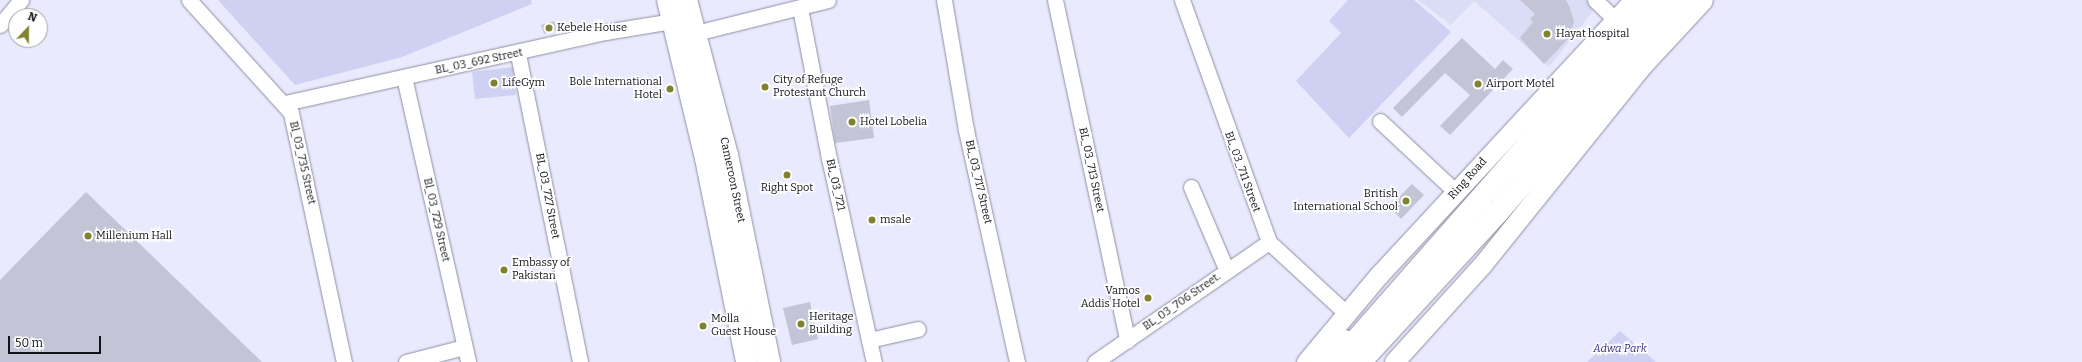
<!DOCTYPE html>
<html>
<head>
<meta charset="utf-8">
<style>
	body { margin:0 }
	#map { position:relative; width:2082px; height:362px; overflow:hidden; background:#e9eafd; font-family:Bitter,serif }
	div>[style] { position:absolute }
	.built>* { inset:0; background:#dbddf6 }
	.green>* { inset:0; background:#ced1f2 }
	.building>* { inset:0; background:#c3c5d7 }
	.roads { filter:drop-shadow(0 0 1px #8e8fa1) drop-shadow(0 0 1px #8e8fa1) }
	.minor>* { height:15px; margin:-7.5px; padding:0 7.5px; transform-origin:7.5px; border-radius:7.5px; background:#fff }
	.tertiary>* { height:19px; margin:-9.5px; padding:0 9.5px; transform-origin:9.5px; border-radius:9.5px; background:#fff }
	.primary>* { height:22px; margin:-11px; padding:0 11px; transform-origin:11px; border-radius:11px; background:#fff }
	.trunk>* { height:22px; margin:-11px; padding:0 11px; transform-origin:11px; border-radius:11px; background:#fff }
	.dots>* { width:11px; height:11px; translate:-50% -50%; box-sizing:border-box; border:2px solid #fff; border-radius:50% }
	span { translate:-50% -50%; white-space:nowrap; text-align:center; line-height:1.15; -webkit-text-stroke:3px #fff; paint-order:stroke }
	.poi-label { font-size:11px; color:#121219 }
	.left { translate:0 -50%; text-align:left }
	.right { translate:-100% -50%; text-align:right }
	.street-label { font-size:11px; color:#121219 }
	.park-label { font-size:11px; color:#372c89; font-style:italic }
	.north { position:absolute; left:8px; top:8px; width:40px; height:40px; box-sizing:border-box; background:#fff; border:1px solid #a0a0a3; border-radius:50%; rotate:22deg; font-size:11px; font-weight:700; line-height:16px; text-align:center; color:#121219 }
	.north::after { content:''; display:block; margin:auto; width:14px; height:18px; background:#80832e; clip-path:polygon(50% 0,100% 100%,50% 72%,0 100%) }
	.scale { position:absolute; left:8px; top:336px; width:93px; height:18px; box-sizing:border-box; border:2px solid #121219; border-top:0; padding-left:5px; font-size:12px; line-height:14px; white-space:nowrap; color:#121219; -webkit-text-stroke:3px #fff; paint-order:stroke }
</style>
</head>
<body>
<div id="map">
	<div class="built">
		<div style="clip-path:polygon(1418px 0,1588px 0,1593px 11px,1549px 67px,1474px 1px,1451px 25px)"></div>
	</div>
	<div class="green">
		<div style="clip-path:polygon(218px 0,531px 0,532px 4px,402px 57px,295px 85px)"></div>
		<div style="clip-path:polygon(1348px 0,1414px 0,1451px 32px,1349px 138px,1296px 81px,1341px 33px,1329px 21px)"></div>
		<div style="clip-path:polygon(513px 67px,516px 95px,475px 99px,472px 72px)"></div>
		<div style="clip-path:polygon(1620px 331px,1656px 362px,1587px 362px)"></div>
	</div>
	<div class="building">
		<div style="clip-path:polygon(1520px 0,1566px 0,1570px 8px,1574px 21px,1570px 37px,1544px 64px,1520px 38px,1533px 22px,1530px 19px,1535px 14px)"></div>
		<div style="clip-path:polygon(554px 21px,557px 30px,544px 34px,541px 25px)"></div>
		<div style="clip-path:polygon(1462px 38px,1495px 69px,1503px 60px,1513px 69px,1450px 135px,1440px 126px,1470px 95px,1445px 73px,1402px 117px,1393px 108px)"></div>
		<div style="clip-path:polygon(869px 100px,874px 138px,835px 143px,830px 106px)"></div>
		<div style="clip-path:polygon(1412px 184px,1424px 195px,1401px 219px,1389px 207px)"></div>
		<div style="clip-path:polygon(86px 192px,262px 362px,0 362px,0 280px)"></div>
		<div style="clip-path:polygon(810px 302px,818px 339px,792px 345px,783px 308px)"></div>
	</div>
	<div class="roads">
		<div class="minor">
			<div style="left:189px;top:0;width:152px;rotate:47.9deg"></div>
			<div style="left:291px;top:113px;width:255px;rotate:78deg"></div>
			<div style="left:944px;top:0;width:132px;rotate:80.4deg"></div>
			<div style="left:966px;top:130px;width:238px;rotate:77.6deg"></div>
			<div style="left:1055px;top:0;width:348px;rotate:78deg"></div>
			<div style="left:1182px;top:0;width:257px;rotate:70.2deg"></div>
			<div style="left:1269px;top:242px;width:106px;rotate:42.7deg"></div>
			<div style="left:1595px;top:0;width:30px;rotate:44deg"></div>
			<div style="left:800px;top:8px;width:153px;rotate:79.1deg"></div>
			<div style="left:829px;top:158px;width:209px;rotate:77.6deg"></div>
			<div style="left:0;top:25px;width:33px;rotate:-50deg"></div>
			<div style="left:696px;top:33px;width:136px;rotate:-14deg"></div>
			<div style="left:518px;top:54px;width:314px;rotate:78.6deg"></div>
			<div style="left:404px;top:77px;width:292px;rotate:77.3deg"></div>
			<div style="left:285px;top:103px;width:328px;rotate:-12.5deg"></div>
			<div style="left:605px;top:32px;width:69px;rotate:-9.2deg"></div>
			<div style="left:1380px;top:121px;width:104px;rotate:43.1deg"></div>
			<div style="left:1191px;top:187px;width:91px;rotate:66.8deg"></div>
			<div style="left:869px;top:340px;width:50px;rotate:-12.7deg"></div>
			<div style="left:406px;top:362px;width:60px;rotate:-14.5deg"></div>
			<div style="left:1095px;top:362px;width:211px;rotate:-34.6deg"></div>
		</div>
		<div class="tertiary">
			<div style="left:1306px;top:362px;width:112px;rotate:-50.1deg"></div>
			<div style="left:1378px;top:276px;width:376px;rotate:-47.2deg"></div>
			<div style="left:1394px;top:362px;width:131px;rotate:-47.8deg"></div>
			<div style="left:1482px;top:265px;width:254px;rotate:-51.2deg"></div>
			<div style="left:1641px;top:67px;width:91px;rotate:-47.2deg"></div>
		</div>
		<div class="primary">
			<div style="left:668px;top:0;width:163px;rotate:76.5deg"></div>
			<div style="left:706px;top:158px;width:208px;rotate:78.6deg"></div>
			<div style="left:686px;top:0;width:160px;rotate:75.2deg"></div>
			<div style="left:727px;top:155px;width:211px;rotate:78.5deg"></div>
		</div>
		<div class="trunk">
			<div style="left:1318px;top:362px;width:34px;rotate:-38deg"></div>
			<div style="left:1337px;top:362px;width:482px;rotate:-48.7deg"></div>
			<div style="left:1360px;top:362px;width:202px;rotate:-47.4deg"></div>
			<div style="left:1497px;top:213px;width:281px;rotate:-49.2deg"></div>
		</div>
	</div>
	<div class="dots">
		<div style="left:549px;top:28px;background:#80832e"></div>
		<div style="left:1547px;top:34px;background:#80832e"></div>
		<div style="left:494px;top:83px;background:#80832e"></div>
		<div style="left:1478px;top:84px;background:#80832e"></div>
		<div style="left:765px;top:87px;background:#80832e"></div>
		<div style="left:670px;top:89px;background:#80832e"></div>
		<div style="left:852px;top:122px;background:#80832e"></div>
		<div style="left:787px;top:175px;background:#80832e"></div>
		<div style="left:1406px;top:201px;background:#80832e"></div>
		<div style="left:872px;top:220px;background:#80832e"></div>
		<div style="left:88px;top:236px;background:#80832e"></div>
		<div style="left:504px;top:270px;background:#80832e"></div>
		<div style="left:1148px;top:298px;background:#80832e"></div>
		<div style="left:801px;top:324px;background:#80832e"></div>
		<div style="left:703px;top:326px;background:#80832e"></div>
	</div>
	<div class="poi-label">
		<span class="left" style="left:557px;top:28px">Kebele House</span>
		<span class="left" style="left:1556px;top:34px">Hayat hospital</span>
		<span class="left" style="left:773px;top:87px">City of Refuge<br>Protestant Church</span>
		<span class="left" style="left:502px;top:83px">LifeGym</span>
		<span class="right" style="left:662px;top:89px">Bole International<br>Hotel</span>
		<span class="left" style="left:1486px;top:84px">Airport Motel</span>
		<span class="left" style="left:860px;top:122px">Hotel Lobelia</span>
		<span style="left:787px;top:188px">Right Spot</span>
		<span class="right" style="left:1398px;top:201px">British<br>International School</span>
		<span class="left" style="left:880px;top:220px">msale</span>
		<span class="left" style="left:96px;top:236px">Millenium Hall</span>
		<span class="left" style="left:512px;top:270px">Embassy of<br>Pakistan</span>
		<span class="right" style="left:1140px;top:298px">Vamos<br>Addis Hotel</span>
		<span class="left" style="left:809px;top:324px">Heritage<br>Building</span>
		<span class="left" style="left:711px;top:326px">Molla<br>Guest House</span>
	</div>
	<div class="street-label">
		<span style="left:479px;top:62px;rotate:-12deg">BL_03_692 Street</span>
		<span style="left:302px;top:163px;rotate:77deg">Bl_03_735 Street</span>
		<span style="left:1091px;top:170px;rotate:78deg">BL_03_713 Street</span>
		<span style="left:1242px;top:172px;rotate:70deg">BL_03_711 Street</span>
		<span style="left:1468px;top:179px;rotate:-48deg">Ring Road</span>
		<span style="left:732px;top:180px;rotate:78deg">Cameroon Street</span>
		<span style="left:978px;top:182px;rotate:77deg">BL_03_717 Street</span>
		<span style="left:835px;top:185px;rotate:77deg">BL_03_721</span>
		<span style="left:547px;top:196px;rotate:79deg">BL_03_727 Street</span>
		<span style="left:436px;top:220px;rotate:77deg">Bl_03_729 Street</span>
		<span style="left:1182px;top:302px;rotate:-35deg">BL_03_706 Street.</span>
	</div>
	<div class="park-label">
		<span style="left:1620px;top:349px">Adwa Park</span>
	</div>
	<div class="north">N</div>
	<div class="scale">50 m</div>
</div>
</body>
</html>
